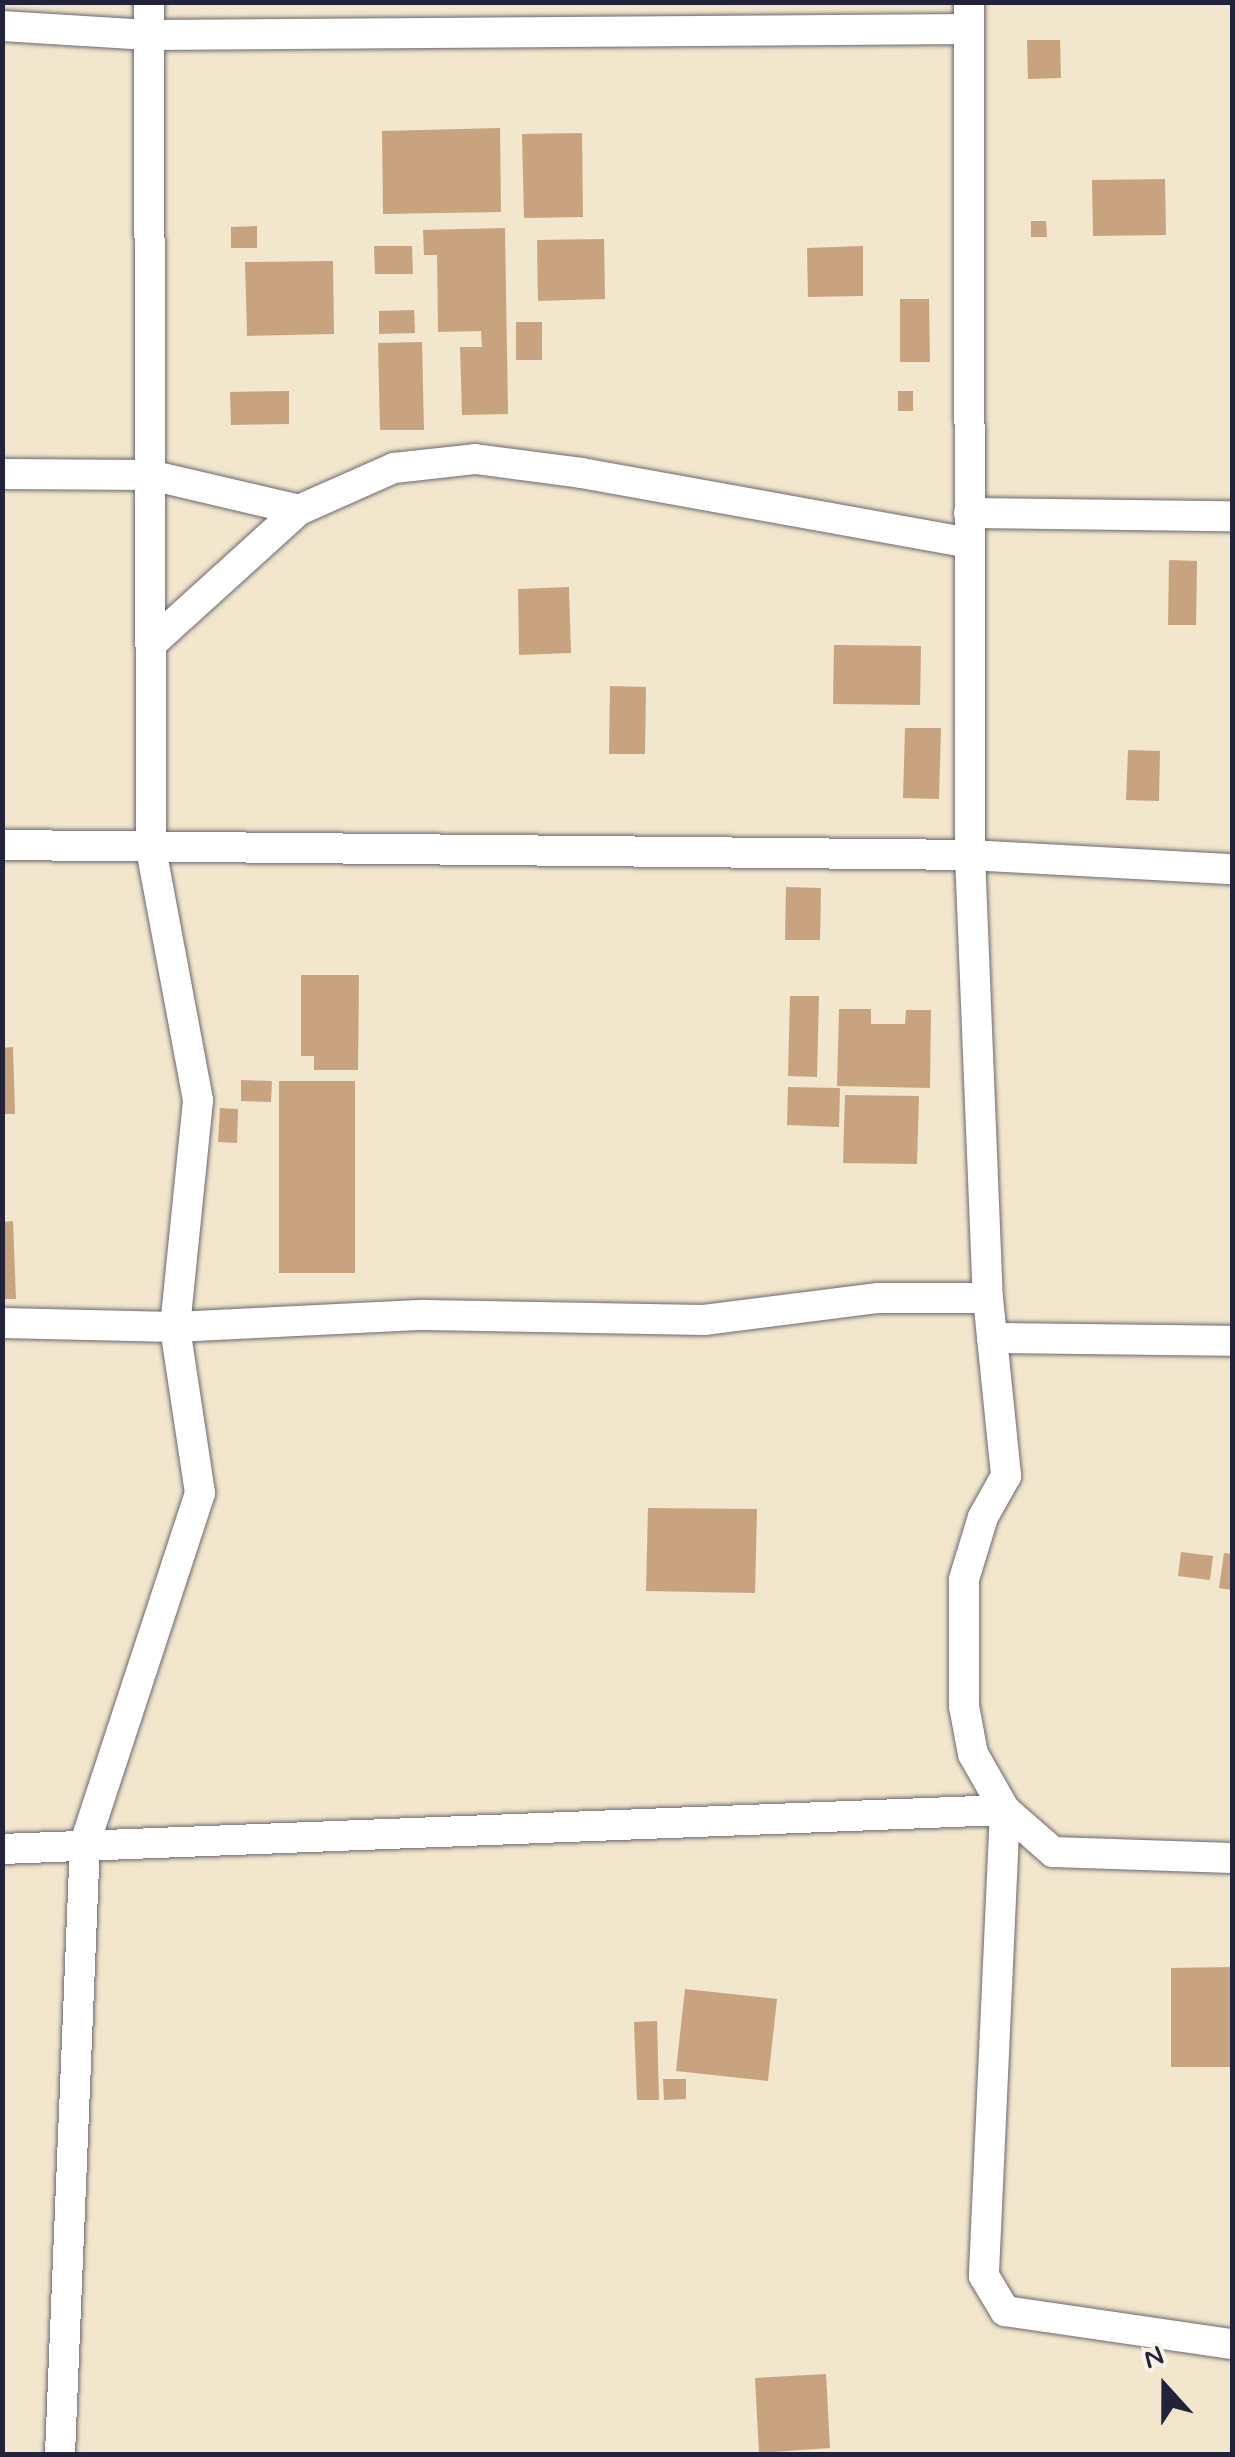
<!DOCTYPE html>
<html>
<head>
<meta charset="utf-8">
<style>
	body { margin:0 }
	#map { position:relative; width:1235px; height:2457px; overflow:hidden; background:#f2e6cd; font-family:Mynerve,sans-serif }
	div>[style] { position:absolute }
	.building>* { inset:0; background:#c7a47f }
	.roads { filter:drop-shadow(0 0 2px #6b676e) drop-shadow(0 0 2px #6b676e) }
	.street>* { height:30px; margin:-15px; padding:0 15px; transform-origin:15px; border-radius:15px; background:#fff }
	span { translate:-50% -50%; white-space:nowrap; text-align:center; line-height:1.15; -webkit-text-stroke:10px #f7f3e8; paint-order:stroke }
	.frame { position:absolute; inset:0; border:5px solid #22223b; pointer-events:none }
	.north { position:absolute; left:1115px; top:2337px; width:100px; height:100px; -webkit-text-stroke:8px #f7f3e8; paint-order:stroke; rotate:339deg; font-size:28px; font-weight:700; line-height:40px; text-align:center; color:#22223b }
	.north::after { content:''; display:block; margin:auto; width:35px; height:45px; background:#22223b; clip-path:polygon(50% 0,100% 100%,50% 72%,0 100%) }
</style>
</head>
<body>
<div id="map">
	<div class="building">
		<div style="clip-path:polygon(1027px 40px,1060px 40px,1061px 78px,1028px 79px)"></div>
		<div style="clip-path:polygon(500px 128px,501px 212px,383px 214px,382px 131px)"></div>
		<div style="clip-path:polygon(582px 133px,583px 217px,524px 218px,522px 134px)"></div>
		<div style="clip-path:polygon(1165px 179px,1166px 235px,1093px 236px,1092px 180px)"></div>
		<div style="clip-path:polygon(1031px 221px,1046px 221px,1047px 237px,1031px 237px)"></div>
		<div style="clip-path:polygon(257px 226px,257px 248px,231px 248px,231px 227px)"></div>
		<div style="clip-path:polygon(505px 228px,508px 414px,462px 415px,460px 347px,482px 347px,481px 331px,438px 332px,437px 255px,424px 255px,423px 230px)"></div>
		<div style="clip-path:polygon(604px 239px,605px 299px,538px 301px,537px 240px)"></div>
		<div style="clip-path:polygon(374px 246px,412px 246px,413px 274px,375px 274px)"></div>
		<div style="clip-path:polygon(863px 246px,863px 296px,808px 297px,807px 248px)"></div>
		<div style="clip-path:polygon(333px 261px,334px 334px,247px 336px,245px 262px)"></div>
		<div style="clip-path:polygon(900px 299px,929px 299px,930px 362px,900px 362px)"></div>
		<div style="clip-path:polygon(414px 310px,415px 333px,379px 334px,379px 311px)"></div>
		<div style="clip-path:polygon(516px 322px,542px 322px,542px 360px,516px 360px)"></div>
		<div style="clip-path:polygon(422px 342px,424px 430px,380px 430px,378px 343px)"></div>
		<div style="clip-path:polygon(289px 391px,289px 424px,231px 425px,230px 392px)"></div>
		<div style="clip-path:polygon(898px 391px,913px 391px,913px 411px,898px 411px)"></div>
		<div style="clip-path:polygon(1169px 560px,1197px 561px,1196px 625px,1168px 625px)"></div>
		<div style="clip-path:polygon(569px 587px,571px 653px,519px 655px,518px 589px)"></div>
		<div style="clip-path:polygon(834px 645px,921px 646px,920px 705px,833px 704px)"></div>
		<div style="clip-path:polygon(610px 686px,646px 687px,645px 754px,609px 754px)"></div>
		<div style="clip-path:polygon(905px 728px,941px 728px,939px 799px,903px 798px)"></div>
		<div style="clip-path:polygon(1128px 750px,1160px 751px,1159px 801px,1126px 800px)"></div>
		<div style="clip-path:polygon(786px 887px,821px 888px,820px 940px,785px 940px)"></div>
		<div style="clip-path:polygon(301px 975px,359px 975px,358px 1070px,314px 1070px,314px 1056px,301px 1056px)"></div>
		<div style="clip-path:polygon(790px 996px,819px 996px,817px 1077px,788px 1076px)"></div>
		<div style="clip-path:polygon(839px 1009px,871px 1009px,871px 1024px,905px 1024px,906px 1010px,931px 1010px,930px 1088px,837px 1086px)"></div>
		<div style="clip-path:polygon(13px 1047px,15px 1114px,2px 1114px,2px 1048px)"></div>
		<div style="clip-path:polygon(241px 1080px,272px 1081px,271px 1102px,241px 1101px)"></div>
		<div style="clip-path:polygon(279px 1081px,355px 1081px,355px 1273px,279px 1273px)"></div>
		<div style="clip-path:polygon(788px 1087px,840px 1088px,839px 1127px,787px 1125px)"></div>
		<div style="clip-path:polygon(845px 1095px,919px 1096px,917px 1164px,843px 1163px)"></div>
		<div style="clip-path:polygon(220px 1108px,238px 1109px,237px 1143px,218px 1142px)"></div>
		<div style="clip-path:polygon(13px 1221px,16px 1299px,2px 1299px,2px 1222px)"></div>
		<div style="clip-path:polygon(648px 1508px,757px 1509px,755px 1593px,646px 1591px)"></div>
		<div style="clip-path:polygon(1181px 1552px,1213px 1556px,1210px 1580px,1178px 1576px)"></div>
		<div style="clip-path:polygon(1224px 1553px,1232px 1554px,1232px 1590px,1219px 1588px)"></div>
		<div style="clip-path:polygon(1232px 1967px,1232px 2067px,1171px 2067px,1171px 1968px)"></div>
		<div style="clip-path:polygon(685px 1989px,777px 1999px,768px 2081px,676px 2071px)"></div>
		<div style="clip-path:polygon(657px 2021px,659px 2100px,637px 2100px,634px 2022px)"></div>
		<div style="clip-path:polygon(663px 2079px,686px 2079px,686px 2099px,664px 2100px)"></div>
		<div style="clip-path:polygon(826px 2374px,830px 2448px,759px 2453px,755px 2378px)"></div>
	</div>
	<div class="roads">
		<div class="street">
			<div style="left:969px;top:2px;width:853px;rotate:89.93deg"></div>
			<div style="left:970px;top:855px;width:443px;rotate:87.7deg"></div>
			<div style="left:988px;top:1298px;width:179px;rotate:84.2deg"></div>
			<div style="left:1006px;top:1476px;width:47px;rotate:119.3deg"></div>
			<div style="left:983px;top:1517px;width:65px;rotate:107deg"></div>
			<div style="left:964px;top:1579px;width:127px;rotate:90deg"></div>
			<div style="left:964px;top:1706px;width:49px;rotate:79.4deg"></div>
			<div style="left:973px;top:1754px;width:64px;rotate:60.3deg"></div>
			<div style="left:1005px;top:1810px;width:64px;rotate:41.2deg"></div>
			<div style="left:1053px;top:1852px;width:179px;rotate:1.9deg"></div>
			<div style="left:2px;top:26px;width:147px;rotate:3.5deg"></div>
			<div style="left:149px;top:35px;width:820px;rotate:-0.42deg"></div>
			<div style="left:2px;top:474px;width:148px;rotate:0.4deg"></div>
			<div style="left:150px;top:475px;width:153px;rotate:13.2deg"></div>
			<div style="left:969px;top:513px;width:263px;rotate:0.7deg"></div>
			<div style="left:151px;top:644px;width:200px;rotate:-42.2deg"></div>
			<div style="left:299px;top:510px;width:104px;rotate:-23.9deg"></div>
			<div style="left:394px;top:468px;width:81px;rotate:-6.3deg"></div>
			<div style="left:475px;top:459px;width:107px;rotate:7.5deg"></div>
			<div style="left:581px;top:473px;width:394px;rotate:10.2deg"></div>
			<div style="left:2px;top:845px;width:968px;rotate:0.59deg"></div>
			<div style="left:970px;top:855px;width:262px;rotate:3.1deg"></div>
			<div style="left:2px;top:1323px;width:173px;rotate:1.3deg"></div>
			<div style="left:175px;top:1327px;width:249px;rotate:-2.8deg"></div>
			<div style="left:424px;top:1315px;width:280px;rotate:1deg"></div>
			<div style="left:704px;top:1320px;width:176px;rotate:-7.2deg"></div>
			<div style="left:879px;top:1298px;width:109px"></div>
			<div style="left:992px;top:1338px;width:240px;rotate:0.7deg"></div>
			<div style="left:2px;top:1849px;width:1004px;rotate:-2.23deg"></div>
			<div style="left:1005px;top:1810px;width:466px;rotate:92.6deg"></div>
			<div style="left:984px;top:2276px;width:41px;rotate:59deg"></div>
			<div style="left:1005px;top:2311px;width:229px;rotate:8.3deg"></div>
			<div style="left:60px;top:2454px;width:612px;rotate:-87.66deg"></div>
			<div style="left:85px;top:1843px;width:368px;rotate:-71.8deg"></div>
			<div style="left:200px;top:1493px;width:168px;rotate:-98.6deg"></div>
			<div style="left:175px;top:1327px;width:228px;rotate:-84.2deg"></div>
			<div style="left:198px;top:1100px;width:256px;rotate:-100.6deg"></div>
			<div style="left:151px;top:848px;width:846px;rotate:-90.14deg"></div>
		</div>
	</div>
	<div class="frame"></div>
	<div class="north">N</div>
</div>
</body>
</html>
